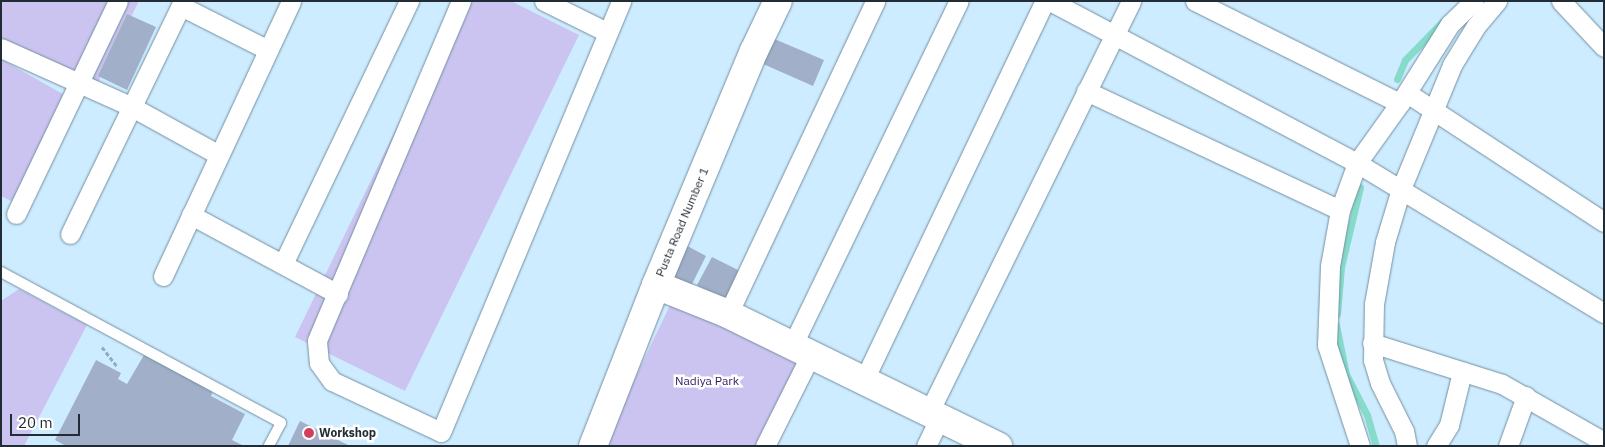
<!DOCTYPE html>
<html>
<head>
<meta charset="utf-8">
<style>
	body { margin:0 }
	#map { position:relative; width:1605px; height:447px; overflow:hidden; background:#ceecff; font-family:"IBM Plex Sans",sans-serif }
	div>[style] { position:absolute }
	.green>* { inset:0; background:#cbc4f1 }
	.stream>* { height:7px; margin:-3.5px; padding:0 3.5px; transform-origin:3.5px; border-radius:3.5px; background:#86dbca }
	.building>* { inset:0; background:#a1afc9 }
	.path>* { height:3px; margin-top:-1.5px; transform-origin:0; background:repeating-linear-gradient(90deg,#93abba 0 4px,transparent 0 6.5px) }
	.roads { filter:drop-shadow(0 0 1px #738fa1) drop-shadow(0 0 1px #738fa1) }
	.lane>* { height:10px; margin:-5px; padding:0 5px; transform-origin:5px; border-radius:5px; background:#fff }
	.street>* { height:19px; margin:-9.5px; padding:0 9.5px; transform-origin:9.5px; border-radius:9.5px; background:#fff }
	.secondary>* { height:28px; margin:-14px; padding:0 14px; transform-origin:14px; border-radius:14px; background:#fff }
	.dots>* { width:14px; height:14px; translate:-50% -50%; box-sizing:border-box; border:2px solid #fff; border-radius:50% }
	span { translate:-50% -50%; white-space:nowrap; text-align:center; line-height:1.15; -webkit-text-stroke:5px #fff; paint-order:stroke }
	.street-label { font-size:12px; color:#212c34 }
	.park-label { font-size:12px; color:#301b61 }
	.poi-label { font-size:12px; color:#212c34; font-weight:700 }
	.left { translate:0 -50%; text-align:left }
	.frame { position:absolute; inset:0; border:2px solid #212c34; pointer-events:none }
	.scale { position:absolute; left:10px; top:414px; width:70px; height:22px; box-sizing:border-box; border:2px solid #212c34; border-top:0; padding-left:6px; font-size:15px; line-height:18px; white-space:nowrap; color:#212c34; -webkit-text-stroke:4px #fff; paint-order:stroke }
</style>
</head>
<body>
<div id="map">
	<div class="green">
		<div style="clip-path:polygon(1px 1px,139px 1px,94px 90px,1px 48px)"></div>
		<div style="clip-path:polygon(458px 1px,511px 1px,579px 35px,405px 391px,295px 337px)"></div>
		<div style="clip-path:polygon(1px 59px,68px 97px,15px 203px,1px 196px)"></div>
		<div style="clip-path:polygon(19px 289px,87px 325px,24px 446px,1px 446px,1px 301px)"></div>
		<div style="clip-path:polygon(675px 295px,810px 356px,758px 446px,602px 446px)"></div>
	</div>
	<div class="stream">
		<div style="left:1397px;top:79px;width:21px;rotate:-67deg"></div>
		<div style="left:1405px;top:60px;width:53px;rotate:-45.8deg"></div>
		<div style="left:1337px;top:314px;width:47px;rotate:-85.1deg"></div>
		<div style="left:1341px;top:267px;width:82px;rotate:-76.6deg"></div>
		<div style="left:1336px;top:325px;width:50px;rotate:78.5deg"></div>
		<div style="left:1346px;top:374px;width:46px;rotate:62.9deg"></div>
		<div style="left:1367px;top:415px;width:32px;rotate:74deg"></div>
	</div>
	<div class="building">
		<div style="clip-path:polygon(127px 14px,156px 27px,127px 90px,98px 76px)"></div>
		<div style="clip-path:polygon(772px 38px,824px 60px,813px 86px,761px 63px)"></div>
		<div style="clip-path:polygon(680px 242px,706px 256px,690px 288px,664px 275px)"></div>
		<div style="clip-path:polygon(712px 257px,742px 272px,727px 301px,697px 285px)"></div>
		<div style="clip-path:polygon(144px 355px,213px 391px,211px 396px,245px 414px,232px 440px,244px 446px,66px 446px,55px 440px,96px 360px,121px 373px,118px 379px,127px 384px)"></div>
		<div style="clip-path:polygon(300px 421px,350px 446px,288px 446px)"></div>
	</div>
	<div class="path">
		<div style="left:102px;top:347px;width:24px;rotate:52deg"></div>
	</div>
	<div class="roads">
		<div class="lane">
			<div style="left:1px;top:272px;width:318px;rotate:28.3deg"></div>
			<div style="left:281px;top:423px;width:26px;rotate:118deg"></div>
		</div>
		<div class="street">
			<div style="left:461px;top:1px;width:369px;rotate:113deg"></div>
			<div style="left:317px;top:341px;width:22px;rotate:85deg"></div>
			<div style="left:319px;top:363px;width:22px;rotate:54deg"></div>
			<div style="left:332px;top:381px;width:120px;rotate:25.1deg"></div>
			<div style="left:441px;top:432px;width:467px;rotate:-67.3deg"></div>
			<div style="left:544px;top:1px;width:70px;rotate:26.2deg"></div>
			<div style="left:1050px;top:1px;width:347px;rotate:27.8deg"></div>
			<div style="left:1357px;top:163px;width:289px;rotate:31.3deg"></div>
			<div style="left:1195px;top:1px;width:229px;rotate:26.5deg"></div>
			<div style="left:1561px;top:1px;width:63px;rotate:46.9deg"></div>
			<div style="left:181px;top:6px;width:97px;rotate:26.8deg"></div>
			<div style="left:1px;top:48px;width:144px;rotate:24.2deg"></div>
			<div style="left:132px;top:107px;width:99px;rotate:28.9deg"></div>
			<div style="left:1086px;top:91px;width:280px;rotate:25.1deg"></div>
			<div style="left:1407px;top:93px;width:235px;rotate:33.2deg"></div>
			<div style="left:16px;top:214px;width:236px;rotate:-64.4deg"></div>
			<div style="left:191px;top:215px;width:167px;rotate:28.3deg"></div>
			<div style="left:70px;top:234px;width:259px;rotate:-64.1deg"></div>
			<div style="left:283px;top:264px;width:292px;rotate:-64.4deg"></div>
			<div style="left:163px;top:276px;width:303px;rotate:-65deg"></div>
			<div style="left:728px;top:314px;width:346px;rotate:-64.8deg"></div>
			<div style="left:1372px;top:343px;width:136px;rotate:17.5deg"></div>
			<div style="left:1502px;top:384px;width:117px;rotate:29.6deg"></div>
			<div style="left:792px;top:346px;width:383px;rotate:-64.2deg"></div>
			<div style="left:863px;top:382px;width:422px;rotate:-64.5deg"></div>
			<div style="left:929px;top:412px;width:458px;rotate:-63.8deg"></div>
			<div style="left:765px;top:446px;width:101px;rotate:-63.4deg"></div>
			<div style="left:926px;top:446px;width:32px;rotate:-64deg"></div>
			<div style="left:1360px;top:446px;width:106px;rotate:-108.1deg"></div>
			<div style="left:1327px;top:345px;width:79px;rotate:-87.8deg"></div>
			<div style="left:1330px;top:266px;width:57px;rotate:-79.9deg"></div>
			<div style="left:1340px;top:210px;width:50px;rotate:-70.1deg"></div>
			<div style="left:1357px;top:163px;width:74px;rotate:-54.4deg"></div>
			<div style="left:1400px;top:103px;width:93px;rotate:-57.7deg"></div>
			<div style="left:1450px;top:24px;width:33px;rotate:-44deg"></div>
			<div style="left:1407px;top:446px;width:15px;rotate:-101deg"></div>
			<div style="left:1404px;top:431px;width:54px;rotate:-116.6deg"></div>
			<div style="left:1380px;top:383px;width:24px;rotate:-107deg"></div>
			<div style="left:1373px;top:360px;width:56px;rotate:-89deg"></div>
			<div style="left:1374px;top:304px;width:63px;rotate:-79.9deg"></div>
			<div style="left:1385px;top:242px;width:55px;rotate:-73.2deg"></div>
			<div style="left:1401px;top:189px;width:134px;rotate:-67.6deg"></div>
			<div style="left:1452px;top:65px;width:46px;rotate:-58.4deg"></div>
			<div style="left:1476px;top:26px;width:33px;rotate:-50deg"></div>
			<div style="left:1436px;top:446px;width:25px;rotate:-58deg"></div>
			<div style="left:1449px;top:425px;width:55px;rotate:-76.2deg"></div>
			<div style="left:1508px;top:446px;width:53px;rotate:-70.2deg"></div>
		</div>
		<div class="secondary">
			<div style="left:656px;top:285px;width:78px;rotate:21.9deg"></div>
			<div style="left:728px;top:314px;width:301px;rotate:26.1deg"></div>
			<div style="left:593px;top:446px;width:173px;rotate:-68.6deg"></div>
			<div style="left:656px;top:285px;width:254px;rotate:-67.3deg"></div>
			<div style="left:754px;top:51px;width:55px;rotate:-64.4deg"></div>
		</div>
	</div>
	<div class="dots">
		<div style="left:309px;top:433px;background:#d14058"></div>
	</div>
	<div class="street-label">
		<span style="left:682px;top:222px;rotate:-67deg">Pusta Road Number 1</span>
	</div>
	<div class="park-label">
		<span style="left:707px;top:381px">Nadiya Park</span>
	</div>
	<div class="poi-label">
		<span class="left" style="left:319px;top:433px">Workshop</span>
	</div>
	<div class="frame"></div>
	<div class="scale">20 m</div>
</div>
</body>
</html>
